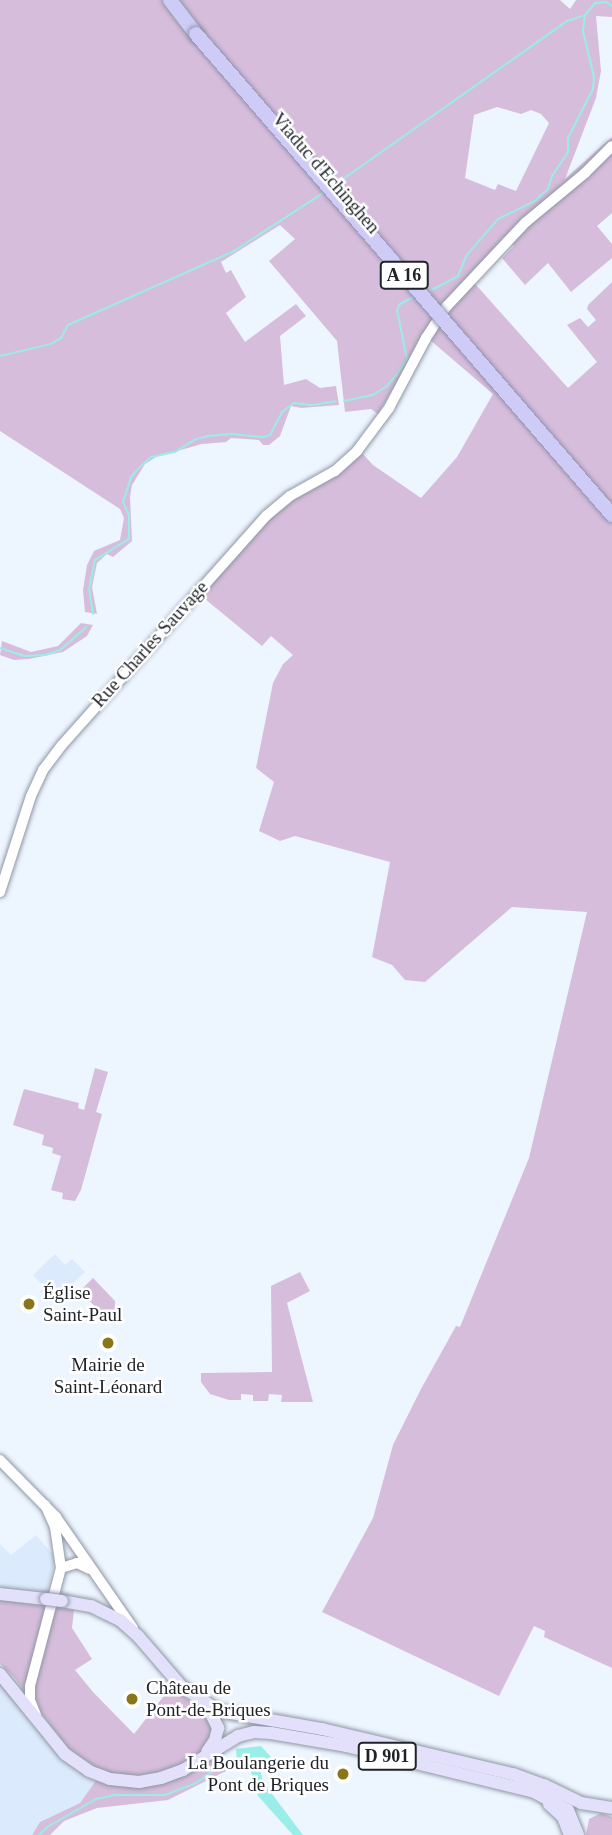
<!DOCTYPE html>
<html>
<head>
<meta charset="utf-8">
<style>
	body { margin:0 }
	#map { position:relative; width:612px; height:1835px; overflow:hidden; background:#edf5ff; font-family:"Times New Roman",serif }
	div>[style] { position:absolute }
	.built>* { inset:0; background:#dceafd }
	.green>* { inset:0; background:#d7bddc }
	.water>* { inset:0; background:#9aede8 }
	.stream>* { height:2px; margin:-1px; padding:0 1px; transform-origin:1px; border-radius:1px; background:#9aede8 }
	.roads { filter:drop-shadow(0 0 2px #8e97a3) drop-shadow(0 0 2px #8e97a3) }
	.secondary>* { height:10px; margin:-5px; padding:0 5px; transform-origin:5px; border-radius:5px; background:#fff }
	.primary>* { height:12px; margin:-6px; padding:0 6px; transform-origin:6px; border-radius:6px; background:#e2e0fa }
	.highway>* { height:14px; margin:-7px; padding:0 7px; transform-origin:7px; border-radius:7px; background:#cecbf7 }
	.bridges { filter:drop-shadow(0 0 2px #9190ae) drop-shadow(0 0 2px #9190ae) }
	.primary-bridge>* { height:12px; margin:-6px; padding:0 6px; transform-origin:6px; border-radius:6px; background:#e2e0fa }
	.highway-bridge>* { height:14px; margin:-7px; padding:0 7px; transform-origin:7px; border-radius:7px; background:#cecbf7 }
	.dots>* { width:19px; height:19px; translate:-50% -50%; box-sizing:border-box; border:4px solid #fff; border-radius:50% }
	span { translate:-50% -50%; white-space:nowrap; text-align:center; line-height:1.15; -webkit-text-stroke:5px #fff; paint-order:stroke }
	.shield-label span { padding:2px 5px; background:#fff; border:2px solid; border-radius:5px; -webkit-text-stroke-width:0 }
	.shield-label { font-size:18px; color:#1f2227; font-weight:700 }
	.street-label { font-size:19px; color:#1f2227 }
	.poi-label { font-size:19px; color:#1f2227 }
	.left { translate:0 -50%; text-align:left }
	.right { translate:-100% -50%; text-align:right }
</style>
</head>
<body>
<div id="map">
	<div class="built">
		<div style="clip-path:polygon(55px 1254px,65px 1265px,72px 1259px,85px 1272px,52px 1303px,40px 1292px,44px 1287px,33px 1275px)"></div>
		<div style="clip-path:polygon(36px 1535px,55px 1557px,44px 1606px,0 1600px,0 1544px,11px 1555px)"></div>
		<div style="clip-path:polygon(0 1664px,13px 1676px,68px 1748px,102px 1772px,80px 1803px,40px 1822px,32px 1835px,0 1835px)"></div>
	</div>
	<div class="green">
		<div style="clip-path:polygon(evenodd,0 0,560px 0,570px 9px,576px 0,612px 0,612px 17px,596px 16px,601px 71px,596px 98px,565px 179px,612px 137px,612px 213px,597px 226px,612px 244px,612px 258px,571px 292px,548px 263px,525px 285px,502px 258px,514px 246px,504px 237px,469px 277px,568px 388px,597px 362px,567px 325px,580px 318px,588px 327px,596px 320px,587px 309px,588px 305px,612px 282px,612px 1668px,544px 1637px,545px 1631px,534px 1626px,499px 1696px,322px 1612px,373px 1518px,393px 1445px,421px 1389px,456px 1326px,460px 1327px,529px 1158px,587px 912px,512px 907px,425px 982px,405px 980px,392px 965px,372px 957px,390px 862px,295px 836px,280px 841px,259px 831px,274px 782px,256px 768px,273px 683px,283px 664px,293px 655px,271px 636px,262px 646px,199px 594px,289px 499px,362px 453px,373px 465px,421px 498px,457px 457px,493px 394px,422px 333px,408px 363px,378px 414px,371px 409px,345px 412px,337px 341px,269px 261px,295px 239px,280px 225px,221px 262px,226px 273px,231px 270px,246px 297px,226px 313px,245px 342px,296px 304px,306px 316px,280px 336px,284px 385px,306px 379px,320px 388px,336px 386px,339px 405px,301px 408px,291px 406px,280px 436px,269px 445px,263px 445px,259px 440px,231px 438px,226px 442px,202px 444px,156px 457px,145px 464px,132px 485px,130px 497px,132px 541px,113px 557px,107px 554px,97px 563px,92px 587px,97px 614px,85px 612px,83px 590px,87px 565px,94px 551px,120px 540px,124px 518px,120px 509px,0 431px,0 0,497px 107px,521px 114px,531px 110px,541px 114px,549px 123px,516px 191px,498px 184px,495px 190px,465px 178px,474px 115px,497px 107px)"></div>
		<div style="clip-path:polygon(81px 623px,93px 625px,87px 636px,63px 652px,29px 659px,14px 660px,0 655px,2px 641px,31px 652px,58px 646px)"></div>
		<div style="clip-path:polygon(95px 1068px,108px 1072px,96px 1112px,102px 1114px,81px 1190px,75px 1201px,68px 1200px,62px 1199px,63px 1193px,51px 1190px,61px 1156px,52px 1153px,53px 1148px,42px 1145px,44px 1135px,13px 1125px,24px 1089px,79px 1103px,78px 1108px,84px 1110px)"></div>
		<div style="clip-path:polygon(300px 1272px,310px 1291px,287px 1303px,313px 1402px,281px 1402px,282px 1395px,269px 1394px,268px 1401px,253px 1401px,253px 1395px,241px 1394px,241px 1400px,229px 1400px,210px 1394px,201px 1382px,201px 1373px,272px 1372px,271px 1286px)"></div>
		<div style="clip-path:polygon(93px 1278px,115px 1301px,115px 1312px,107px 1319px,80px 1291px)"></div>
		<div style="clip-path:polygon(0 1600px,74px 1610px,72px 1628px,92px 1659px,75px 1670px,93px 1692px,134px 1734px,171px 1687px,203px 1711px,224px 1754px,226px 1771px,168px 1800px,97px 1808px,64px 1821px,50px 1835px,32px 1835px,40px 1822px,80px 1803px,102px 1772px,68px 1748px,13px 1676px,0 1664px)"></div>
		<div style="clip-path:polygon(601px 1813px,612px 1817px,612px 1835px,586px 1835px,589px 1819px)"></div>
	</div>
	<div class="water">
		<div style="clip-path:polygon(261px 1746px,271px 1757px,259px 1765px,263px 1782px,303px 1835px,293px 1835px,258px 1796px,249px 1765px,237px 1767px,236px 1749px)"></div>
	</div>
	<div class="stream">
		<div style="left:336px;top:184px;width:283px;rotate:-35.2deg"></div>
		<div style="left:567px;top:21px;width:19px;rotate:-18deg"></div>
		<div style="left:428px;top:292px;width:34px;rotate:-28deg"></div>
		<div style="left:458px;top:276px;width:22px;rotate:-68deg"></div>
		<div style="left:466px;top:256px;width:49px;rotate:-49.1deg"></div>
		<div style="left:498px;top:219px;width:41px;rotate:-25.9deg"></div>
		<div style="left:535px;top:201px;width:18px;rotate:-43deg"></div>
		<div style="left:548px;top:189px;width:14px;rotate:-73deg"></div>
		<div style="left:552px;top:176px;width:29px;rotate:-56deg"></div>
		<div style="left:568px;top:152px;width:14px;rotate:-90deg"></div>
		<div style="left:568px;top:138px;width:55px;rotate:-63deg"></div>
		<div style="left:593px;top:89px;width:12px;rotate:-85deg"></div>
		<div style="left:594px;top:77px;width:47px;rotate:-103.4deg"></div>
		<div style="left:583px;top:31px;width:16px;rotate:-83deg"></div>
		<div style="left:585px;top:15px;width:16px;rotate:-50deg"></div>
		<div style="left:595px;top:3px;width:11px;rotate:-5deg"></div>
		<div style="left:606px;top:2px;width:7px;rotate:34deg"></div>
		<div style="left:0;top:356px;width:52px;rotate:-13.2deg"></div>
		<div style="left:51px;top:344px;width:12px;rotate:-31deg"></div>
		<div style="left:61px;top:338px;width:15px;rotate:-62deg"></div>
		<div style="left:68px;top:325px;width:182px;rotate:-24deg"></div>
		<div style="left:234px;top:251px;width:110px;rotate:-33.1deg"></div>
		<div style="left:344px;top:401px;width:30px;rotate:-12deg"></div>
		<div style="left:373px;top:395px;width:17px;rotate:-33deg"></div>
		<div style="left:387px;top:386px;width:17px;rotate:-50deg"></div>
		<div style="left:398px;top:373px;width:17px;rotate:-57deg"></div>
		<div style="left:407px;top:359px;width:50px;rotate:-101.5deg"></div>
		<div style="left:397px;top:310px;width:7px;rotate:-63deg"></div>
		<div style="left:400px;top:304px;width:18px;rotate:-27deg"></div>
		<div style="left:93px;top:614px;width:24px;rotate:-99deg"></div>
		<div style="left:89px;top:590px;width:31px;rotate:-79deg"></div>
		<div style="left:95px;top:560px;width:40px;rotate:-32deg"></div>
		<div style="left:129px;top:539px;width:24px;rotate:-90deg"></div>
		<div style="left:129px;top:515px;width:14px;rotate:-115deg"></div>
		<div style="left:123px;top:502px;width:26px;rotate:-72deg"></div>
		<div style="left:131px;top:477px;width:11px;rotate:-49deg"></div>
		<div style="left:138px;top:469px;width:18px;rotate:-43deg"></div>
		<div style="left:151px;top:457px;width:25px;rotate:-12deg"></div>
		<div style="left:175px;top:452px;width:22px;rotate:-32deg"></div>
		<div style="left:194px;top:440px;width:15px;rotate:-16deg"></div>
		<div style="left:208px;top:436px;width:25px;rotate:-5deg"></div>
		<div style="left:233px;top:434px;width:31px;rotate:6deg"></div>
		<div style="left:264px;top:437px;width:6px;rotate:-18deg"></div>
		<div style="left:270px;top:435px;width:26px;rotate:-62deg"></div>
		<div style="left:282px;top:412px;width:15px;rotate:-37deg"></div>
		<div style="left:294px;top:403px;width:18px;rotate:6deg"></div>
		<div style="left:312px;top:405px;width:24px;rotate:-9deg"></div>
		<div style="left:0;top:648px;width:25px;rotate:18deg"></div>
		<div style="left:24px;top:656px;width:21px;rotate:-3deg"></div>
		<div style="left:45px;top:655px;width:16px;rotate:-18deg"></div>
		<div style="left:60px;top:650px;width:35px;rotate:-41deg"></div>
		<div style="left:39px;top:1835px;width:13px;rotate:-42deg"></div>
		<div style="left:49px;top:1826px;width:54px;rotate:-29.9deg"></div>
		<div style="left:96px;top:1799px;width:19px;rotate:-12deg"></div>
		<div style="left:115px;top:1795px;width:50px"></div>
		<div style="left:165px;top:1795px;width:33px;rotate:-21deg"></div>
		<div style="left:196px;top:1783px;width:33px;rotate:-35deg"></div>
		<div style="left:223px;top:1764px;width:17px;rotate:-17deg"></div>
	</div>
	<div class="roads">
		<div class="secondary">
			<div style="left:0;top:892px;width:101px;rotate:-72.1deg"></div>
			<div style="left:31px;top:796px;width:29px;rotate:-65deg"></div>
			<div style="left:43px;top:770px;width:31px;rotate:-53deg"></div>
			<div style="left:62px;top:745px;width:307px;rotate:-48.3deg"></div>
			<div style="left:266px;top:516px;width:31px;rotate:-40deg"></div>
			<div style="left:290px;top:496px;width:51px;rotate:-29.1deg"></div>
			<div style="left:335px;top:471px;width:30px;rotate:-42deg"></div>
			<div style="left:357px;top:451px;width:54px;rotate:-53.3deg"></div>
			<div style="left:389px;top:408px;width:79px;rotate:-62.1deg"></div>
			<div style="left:426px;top:338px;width:38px;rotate:-57deg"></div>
			<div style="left:447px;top:306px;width:115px;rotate:-46.8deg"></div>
			<div style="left:526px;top:222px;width:77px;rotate:-39.7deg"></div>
			<div style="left:585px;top:173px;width:38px;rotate:-45deg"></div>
			<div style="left:0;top:1460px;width:80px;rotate:45.5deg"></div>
			<div style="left:56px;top:1517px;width:135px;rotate:55.3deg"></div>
			<div style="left:61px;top:1568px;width:17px;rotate:-17deg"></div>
			<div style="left:77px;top:1563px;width:14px;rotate:25deg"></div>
			<div style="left:36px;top:1715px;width:16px;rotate:-112deg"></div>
			<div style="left:30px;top:1700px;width:14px;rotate:-90deg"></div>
			<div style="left:30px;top:1686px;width:122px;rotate:-75.3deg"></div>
			<div style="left:61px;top:1568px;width:41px;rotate:-98.3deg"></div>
			<div style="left:55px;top:1527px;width:24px;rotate:-114deg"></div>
		</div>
		<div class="primary">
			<div style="left:0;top:1594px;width:46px;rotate:6.2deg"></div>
			<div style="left:62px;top:1601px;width:29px;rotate:10deg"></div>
			<div style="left:91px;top:1606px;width:32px;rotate:26deg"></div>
			<div style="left:120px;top:1620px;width:24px;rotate:42deg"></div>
			<div style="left:138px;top:1636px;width:66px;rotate:49.3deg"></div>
			<div style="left:181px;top:1686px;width:45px;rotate:33.3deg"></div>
			<div style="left:219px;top:1711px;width:105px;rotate:9.9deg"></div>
			<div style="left:322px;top:1729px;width:196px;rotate:13.3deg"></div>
			<div style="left:513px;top:1774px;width:33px;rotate:20deg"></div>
			<div style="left:544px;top:1785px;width:41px;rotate:25.9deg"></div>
			<div style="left:581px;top:1803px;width:31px;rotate:9deg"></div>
			<div style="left:0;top:1674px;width:103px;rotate:50.9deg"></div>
			<div style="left:65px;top:1754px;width:29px;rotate:35deg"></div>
			<div style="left:89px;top:1771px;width:22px;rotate:21deg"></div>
			<div style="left:110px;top:1779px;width:29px;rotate:6deg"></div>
			<div style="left:139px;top:1782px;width:22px;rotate:-10deg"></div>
			<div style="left:161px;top:1778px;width:23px;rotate:-20deg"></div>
			<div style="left:183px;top:1770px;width:65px;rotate:-31.7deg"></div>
			<div style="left:238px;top:1736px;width:16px;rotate:-14deg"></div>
			<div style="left:254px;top:1732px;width:17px;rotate:3deg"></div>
			<div style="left:271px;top:1733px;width:76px;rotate:9.8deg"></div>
			<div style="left:346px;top:1746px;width:194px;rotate:13.7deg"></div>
			<div style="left:534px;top:1792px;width:38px;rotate:28deg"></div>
			<div style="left:568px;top:1810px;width:27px;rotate:68deg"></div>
			<div style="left:207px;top:1706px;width:25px;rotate:63deg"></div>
			<div style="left:218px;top:1728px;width:12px;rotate:104deg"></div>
			<div style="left:215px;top:1740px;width:14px;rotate:124deg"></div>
			<div style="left:549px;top:1804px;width:19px;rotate:43deg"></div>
			<div style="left:563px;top:1817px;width:19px;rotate:69deg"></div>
		</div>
		<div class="highway">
			<div style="left:170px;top:0;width:43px;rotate:52.6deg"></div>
		</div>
	</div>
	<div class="bridges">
		<div class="primary-bridge">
			<div style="left:46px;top:1599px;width:16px;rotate:7deg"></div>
		</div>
		<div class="highway-bridge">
			<div style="left:196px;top:34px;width:636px;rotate:49.14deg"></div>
		</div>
	</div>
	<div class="dots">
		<div style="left:29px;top:1304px;background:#8a7518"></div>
		<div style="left:108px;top:1343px;background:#8a7518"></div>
		<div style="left:132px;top:1699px;background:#8a7518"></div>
		<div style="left:343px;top:1774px;background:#8a7518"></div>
	</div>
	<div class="shield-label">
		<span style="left:404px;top:275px">A 16</span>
		<span style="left:387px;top:1756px">D 901</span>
	</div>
	<div class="street-label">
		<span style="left:326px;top:173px;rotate:49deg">Viaduc d'Echinghen</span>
		<span style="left:150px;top:644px;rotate:-48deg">Rue Charles Sauvage</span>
	</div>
	<div class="poi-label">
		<span class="left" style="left:43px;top:1304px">Église<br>Saint-Paul</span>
		<span style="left:108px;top:1376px">Mairie de<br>Saint-Léonard</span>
		<span class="left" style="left:146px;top:1699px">Château de<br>Pont-de-Briques</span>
		<span class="right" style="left:329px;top:1774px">La Boulangerie du<br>Pont de Briques</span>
	</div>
</div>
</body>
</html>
